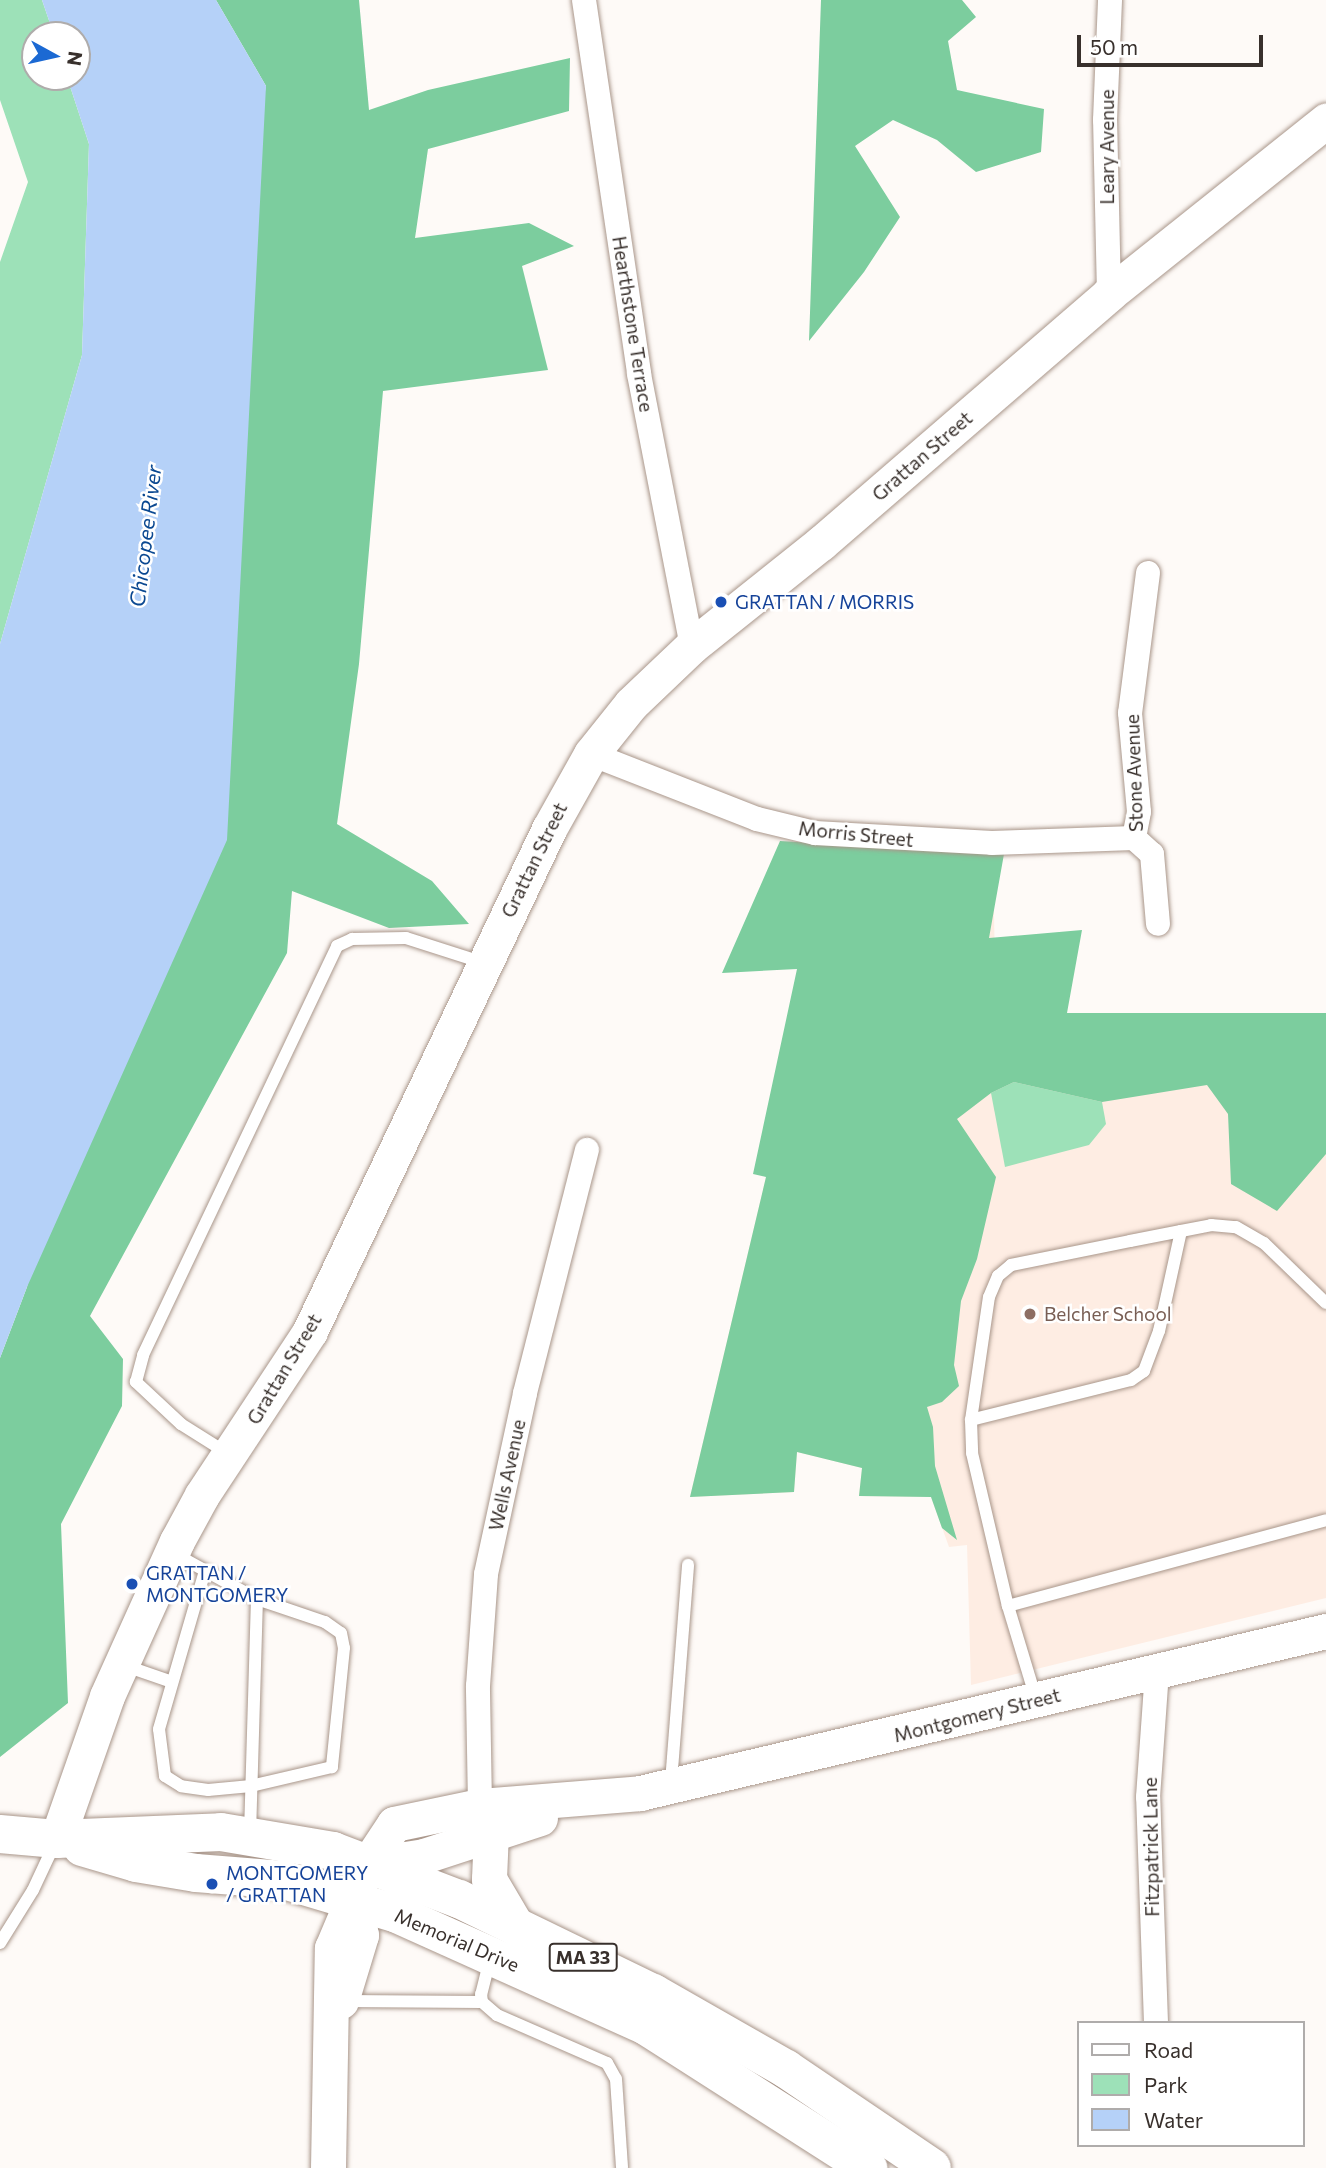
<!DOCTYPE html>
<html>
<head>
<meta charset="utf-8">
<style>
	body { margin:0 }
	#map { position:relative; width:1326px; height:2168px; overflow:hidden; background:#fefaf7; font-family:Commissioner,sans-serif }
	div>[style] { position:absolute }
	.built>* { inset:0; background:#feede3 }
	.green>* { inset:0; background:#9de1b8 }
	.forest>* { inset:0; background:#7ccd9e }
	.water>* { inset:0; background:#b5d1f8 }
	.roads { filter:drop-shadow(0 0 2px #a9968a) drop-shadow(0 0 2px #a9968a) }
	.lane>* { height:12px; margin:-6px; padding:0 6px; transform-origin:6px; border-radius:6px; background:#fff }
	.street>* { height:24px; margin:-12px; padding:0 12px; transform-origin:12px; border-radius:12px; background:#fff }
	.secondary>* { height:35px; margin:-17.5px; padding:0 17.5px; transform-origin:17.5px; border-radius:17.5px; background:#fff }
	.primary>* { height:38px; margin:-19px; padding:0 19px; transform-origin:19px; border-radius:19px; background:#fff }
	.dots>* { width:19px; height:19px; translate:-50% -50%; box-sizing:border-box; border:4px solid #fff; border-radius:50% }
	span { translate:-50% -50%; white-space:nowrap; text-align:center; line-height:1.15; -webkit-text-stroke:5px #fff; paint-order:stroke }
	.shield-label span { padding:2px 5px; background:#fff; border:2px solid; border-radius:5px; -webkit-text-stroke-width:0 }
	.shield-label { font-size:18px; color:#38302c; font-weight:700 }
	.street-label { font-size:19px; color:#38302c }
	.transit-label { font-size:19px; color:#164399 }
	.left { translate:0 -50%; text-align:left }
	.education-label { font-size:19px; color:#785e54 }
	.water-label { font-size:21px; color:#0a4891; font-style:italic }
	.legend { position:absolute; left:1077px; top:2021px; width:228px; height:126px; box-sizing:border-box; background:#fff; border:2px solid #afacab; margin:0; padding:9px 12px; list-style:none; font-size:21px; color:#38302c }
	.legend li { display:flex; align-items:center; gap:14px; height:35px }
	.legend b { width:35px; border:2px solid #afacab }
	.north { position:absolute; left:21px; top:21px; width:70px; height:70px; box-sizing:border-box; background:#fff; border:2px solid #afacab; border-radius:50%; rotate:98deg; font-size:19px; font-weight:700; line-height:28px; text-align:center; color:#38302c }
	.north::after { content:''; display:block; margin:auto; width:24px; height:32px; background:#1b69d3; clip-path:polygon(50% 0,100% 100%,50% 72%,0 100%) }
	.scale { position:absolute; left:1077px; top:35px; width:186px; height:32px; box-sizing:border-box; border:4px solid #38302c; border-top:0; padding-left:9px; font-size:21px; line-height:24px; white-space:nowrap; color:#38302c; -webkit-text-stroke:5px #fff; paint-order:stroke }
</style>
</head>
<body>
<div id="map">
	<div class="built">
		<div style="clip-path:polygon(993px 862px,996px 1018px,1326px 1013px,1326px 1598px,971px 1685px,967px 1545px,949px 1547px,931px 1497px,859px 1496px,862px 1468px,797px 1452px,794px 1492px,690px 1497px,766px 1177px)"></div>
	</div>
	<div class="green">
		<div style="clip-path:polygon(0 0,42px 0,54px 35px,35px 35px,35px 77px,67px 77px,89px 144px,82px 355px,0 644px,0 262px,28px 182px,0 100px)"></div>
		<div style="clip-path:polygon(1014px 1082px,1102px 1102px,1106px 1124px,1089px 1145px,1005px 1167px,991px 1093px)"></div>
	</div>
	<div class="forest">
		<div style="clip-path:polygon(216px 0,359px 0,369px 110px,428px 90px,570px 58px,569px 111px,428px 149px,415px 238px,529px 223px,574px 246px,522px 266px,548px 370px,383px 391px,359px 664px,337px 824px,432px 881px,469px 924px,389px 928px,292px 891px,287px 953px,90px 1316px,123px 1359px,122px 1406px,61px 1524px,68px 1703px,0 1757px,0 1358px,27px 1287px,266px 86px)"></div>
		<div style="clip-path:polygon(821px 0,962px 0,976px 17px,948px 41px,957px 90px,1044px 109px,1041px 152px,976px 172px,937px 140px,893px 120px,855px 146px,900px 217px,864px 272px,809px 341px)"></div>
		<div style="clip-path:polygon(780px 841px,1004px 854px,989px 938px,1082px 930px,1067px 1013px,1326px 1013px,1326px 1154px,1277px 1211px,1231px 1184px,1228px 1114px,1207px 1085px,1102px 1102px,1014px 1082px,991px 1093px,957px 1119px,996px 1177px,977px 1259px,961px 1301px,954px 1365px,959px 1386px,942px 1402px,927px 1407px,933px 1427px,935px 1466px,957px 1540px,942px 1528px,931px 1497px,859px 1496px,862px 1468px,797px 1452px,794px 1492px,690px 1497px,766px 1177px,753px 1174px,797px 969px,722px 973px)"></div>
	</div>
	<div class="water">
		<div style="clip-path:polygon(42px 0,216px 0,266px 86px,227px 840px,27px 1287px,0 1358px,0 644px,82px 355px,89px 144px,67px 77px,77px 77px,77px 35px,54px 35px)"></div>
	</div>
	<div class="roads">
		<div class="lane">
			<div style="left:1181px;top:1231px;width:102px;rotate:102.4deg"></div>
			<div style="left:1159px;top:1331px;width:43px;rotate:110.6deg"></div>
			<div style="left:1144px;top:1371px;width:16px;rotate:145deg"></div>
			<div style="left:1131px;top:1380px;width:165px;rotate:166deg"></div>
			<div style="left:971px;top:1420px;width:124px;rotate:-81.7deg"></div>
			<div style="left:989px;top:1297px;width:23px;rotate:-67deg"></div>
			<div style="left:998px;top:1276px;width:17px;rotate:-40deg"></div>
			<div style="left:1011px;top:1265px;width:121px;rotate:-11.4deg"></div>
			<div style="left:1130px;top:1241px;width:52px;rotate:-11.1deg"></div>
			<div style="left:1181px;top:1231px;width:31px;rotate:-11deg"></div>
			<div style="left:1211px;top:1225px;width:25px;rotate:5deg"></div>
			<div style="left:1236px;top:1227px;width:32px;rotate:30deg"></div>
			<div style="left:1264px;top:1243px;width:86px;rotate:44.1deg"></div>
			<div style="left:971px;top:1420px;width:33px;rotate:88deg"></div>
			<div style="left:972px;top:1453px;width:157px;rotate:76.8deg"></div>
			<div style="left:1008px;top:1606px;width:97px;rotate:73.2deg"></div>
			<div style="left:227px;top:1453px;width:54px;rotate:-147.8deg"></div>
			<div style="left:181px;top:1424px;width:62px;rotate:-137deg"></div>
			<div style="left:136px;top:1382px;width:28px;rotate:-75deg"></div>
			<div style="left:143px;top:1355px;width:453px;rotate:-64.6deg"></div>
			<div style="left:337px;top:946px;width:17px;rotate:-25deg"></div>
			<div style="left:352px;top:939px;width:54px;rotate:-1.1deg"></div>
			<div style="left:406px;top:938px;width:82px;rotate:17.8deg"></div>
			<div style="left:175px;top:1554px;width:94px;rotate:28.8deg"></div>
			<div style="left:257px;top:1599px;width:72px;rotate:18.7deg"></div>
			<div style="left:325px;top:1622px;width:19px;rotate:35deg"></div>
			<div style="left:341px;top:1633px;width:15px;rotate:79deg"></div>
			<div style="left:344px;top:1648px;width:120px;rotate:95.8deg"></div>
			<div style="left:332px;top:1767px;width:83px;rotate:166.8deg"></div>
			<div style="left:251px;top:1786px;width:43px;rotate:174.7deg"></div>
			<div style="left:208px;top:1790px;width:27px;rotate:-172deg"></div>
			<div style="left:181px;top:1786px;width:19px;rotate:-148deg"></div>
			<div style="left:165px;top:1776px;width:47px;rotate:-97.3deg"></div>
			<div style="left:159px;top:1729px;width:165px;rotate:-73.8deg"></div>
			<div style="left:1008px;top:1606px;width:329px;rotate:-15.1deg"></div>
			<div style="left:123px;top:1665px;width:52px;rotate:19.1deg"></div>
			<div style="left:671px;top:1782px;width:218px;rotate:-85.5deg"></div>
			<div style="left:250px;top:1834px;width:235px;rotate:-88.3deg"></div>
			<div style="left:0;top:1943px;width:62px;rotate:-58.1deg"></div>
			<div style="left:33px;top:1890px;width:52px;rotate:-64.9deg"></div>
			<div style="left:490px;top:1959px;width:36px;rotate:104deg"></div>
			<div style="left:481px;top:1994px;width:8px;rotate:83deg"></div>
			<div style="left:482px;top:2002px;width:20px;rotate:41deg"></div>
			<div style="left:497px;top:2015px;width:120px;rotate:23.6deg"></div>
			<div style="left:607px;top:2063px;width:18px;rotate:61deg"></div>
			<div style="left:616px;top:2079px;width:89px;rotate:86.1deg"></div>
			<div style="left:344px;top:2001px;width:138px;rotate:0.4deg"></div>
		</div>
		<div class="street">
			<div style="left:584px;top:0;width:378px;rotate:81.6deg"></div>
			<div style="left:639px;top:374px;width:277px;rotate:79deg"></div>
			<div style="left:1109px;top:294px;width:174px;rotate:-91.3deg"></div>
			<div style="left:1105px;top:120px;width:120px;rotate:-87.6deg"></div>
			<div style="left:1148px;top:573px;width:141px;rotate:97.3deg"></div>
			<div style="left:1130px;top:713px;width:99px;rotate:84.8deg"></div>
			<div style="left:1139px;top:812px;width:26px;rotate:101deg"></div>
			<div style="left:1134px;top:838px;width:24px;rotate:42deg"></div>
			<div style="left:1152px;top:854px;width:70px;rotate:85.1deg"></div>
			<div style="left:591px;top:754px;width:178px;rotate:21.4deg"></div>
			<div style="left:757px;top:819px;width:60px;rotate:13.6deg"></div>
			<div style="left:815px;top:833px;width:177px;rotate:3.2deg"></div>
			<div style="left:992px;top:843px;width:142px;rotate:-2deg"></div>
			<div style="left:480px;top:1806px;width:120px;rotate:-91deg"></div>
			<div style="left:478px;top:1686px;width:112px;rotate:-85.9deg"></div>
			<div style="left:486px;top:1574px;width:185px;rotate:-77.8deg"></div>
			<div style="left:525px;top:1393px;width:251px;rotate:-75.7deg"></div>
			<div style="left:1156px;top:2023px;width:226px;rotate:-92deg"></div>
			<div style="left:1148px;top:1797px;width:126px;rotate:-85.9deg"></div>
		</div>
		<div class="secondary">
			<div style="left:491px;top:1831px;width:48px;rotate:92.4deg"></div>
			<div style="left:489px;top:1879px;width:53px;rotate:59.6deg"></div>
			<div style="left:57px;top:1839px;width:151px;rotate:-70.7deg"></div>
			<div style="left:107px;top:1696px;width:170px;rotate:-65.7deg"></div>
			<div style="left:177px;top:1541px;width:52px;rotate:-61.5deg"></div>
			<div style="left:202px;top:1495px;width:196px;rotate:-56.6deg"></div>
			<div style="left:310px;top:1331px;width:556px;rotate:-64.54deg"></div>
			<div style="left:549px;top:829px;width:86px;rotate:-60.8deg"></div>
			<div style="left:591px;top:754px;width:64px;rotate:-51.3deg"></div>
			<div style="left:631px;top:704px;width:84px;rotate:-43.6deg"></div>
			<div style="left:692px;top:646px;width:165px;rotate:-38.6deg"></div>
			<div style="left:821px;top:543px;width:381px;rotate:-40.8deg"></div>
			<div style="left:1109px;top:294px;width:278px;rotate:-38.6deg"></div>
			<div style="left:367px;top:1865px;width:58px;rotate:-9deg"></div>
			<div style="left:424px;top:1856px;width:122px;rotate:-18.1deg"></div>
			<div style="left:341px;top:2001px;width:69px;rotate:-73.1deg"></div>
			<div style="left:361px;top:1935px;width:39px;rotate:-103deg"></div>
			<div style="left:328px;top:2168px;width:220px;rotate:-89deg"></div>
			<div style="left:332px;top:1948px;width:90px;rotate:-67.1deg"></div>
			<div style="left:367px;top:1865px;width:49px;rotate:-56.6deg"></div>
			<div style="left:394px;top:1824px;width:88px;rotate:-11.8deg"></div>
			<div style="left:480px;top:1806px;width:161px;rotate:-4.6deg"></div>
			<div style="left:640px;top:1793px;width:705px;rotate:-13.29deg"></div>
		</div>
		<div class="primary">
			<div style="left:0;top:1834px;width:57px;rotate:5deg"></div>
			<div style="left:57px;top:1839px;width:164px;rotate:-2.4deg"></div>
			<div style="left:221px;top:1832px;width:114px;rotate:9.6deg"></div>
			<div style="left:333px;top:1851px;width:135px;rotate:20.9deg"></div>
			<div style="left:459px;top:1899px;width:216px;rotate:25.9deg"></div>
			<div style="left:653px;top:1993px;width:153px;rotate:29.7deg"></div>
			<div style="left:786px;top:2069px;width:176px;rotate:34.1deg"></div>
			<div style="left:82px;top:1847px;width:56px;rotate:16.5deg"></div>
			<div style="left:136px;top:1863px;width:61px;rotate:9.5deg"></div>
			<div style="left:196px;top:1873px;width:88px;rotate:4.5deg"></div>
			<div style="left:284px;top:1880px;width:118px;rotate:16.7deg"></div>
			<div style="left:397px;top:1914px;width:273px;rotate:24.2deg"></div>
			<div style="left:646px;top:2026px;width:264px;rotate:32.6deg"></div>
		</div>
	</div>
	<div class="dots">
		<div style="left:721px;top:602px;background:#1a4fb4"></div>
		<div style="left:1030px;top:1314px;background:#8d6e63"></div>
		<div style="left:132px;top:1584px;background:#1a4fb4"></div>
		<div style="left:212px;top:1884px;background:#1a4fb4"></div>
	</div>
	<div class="shield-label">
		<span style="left:583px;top:1957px">MA 33</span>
	</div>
	<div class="street-label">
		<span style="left:1107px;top:147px;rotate:-90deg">Leary Avenue</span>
		<span style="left:633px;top:324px;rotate:81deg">Hearthstone Terrace</span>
		<span style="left:922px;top:456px;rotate:-41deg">Grattan Street</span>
		<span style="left:1134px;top:773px;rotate:-92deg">Stone Avenue</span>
		<span style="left:856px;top:834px;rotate:6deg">Morris Street</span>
		<span style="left:534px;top:860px;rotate:-64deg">Grattan Street</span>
		<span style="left:284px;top:1369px;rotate:-59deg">Grattan Street</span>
		<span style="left:507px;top:1475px;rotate:-78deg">Wells Avenue</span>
		<span style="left:977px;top:1715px;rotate:-14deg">Montgomery Street</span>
		<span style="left:1151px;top:1847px;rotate:-91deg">Fitzpatrick Lane</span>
		<span style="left:457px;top:1940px;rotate:23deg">Memorial Drive</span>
	</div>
	<div class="transit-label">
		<span class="left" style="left:735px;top:602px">GRATTAN / MORRIS</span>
		<span class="left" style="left:146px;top:1584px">GRATTAN /<br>MONTGOMERY</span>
		<span class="left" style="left:226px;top:1884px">MONTGOMERY<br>/ GRATTAN</span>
	</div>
	<div class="education-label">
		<span class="left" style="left:1044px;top:1314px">Belcher School</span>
	</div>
	<div class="water-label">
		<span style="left:145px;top:536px;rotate:-83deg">Chicopee River</span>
	</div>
	<ul class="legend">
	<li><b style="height:9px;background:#fff"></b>Road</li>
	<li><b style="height:19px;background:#9de1b8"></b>Park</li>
	<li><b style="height:19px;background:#b5d1f8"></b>Water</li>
	</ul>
	<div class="north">N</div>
	<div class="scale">50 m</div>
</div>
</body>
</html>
